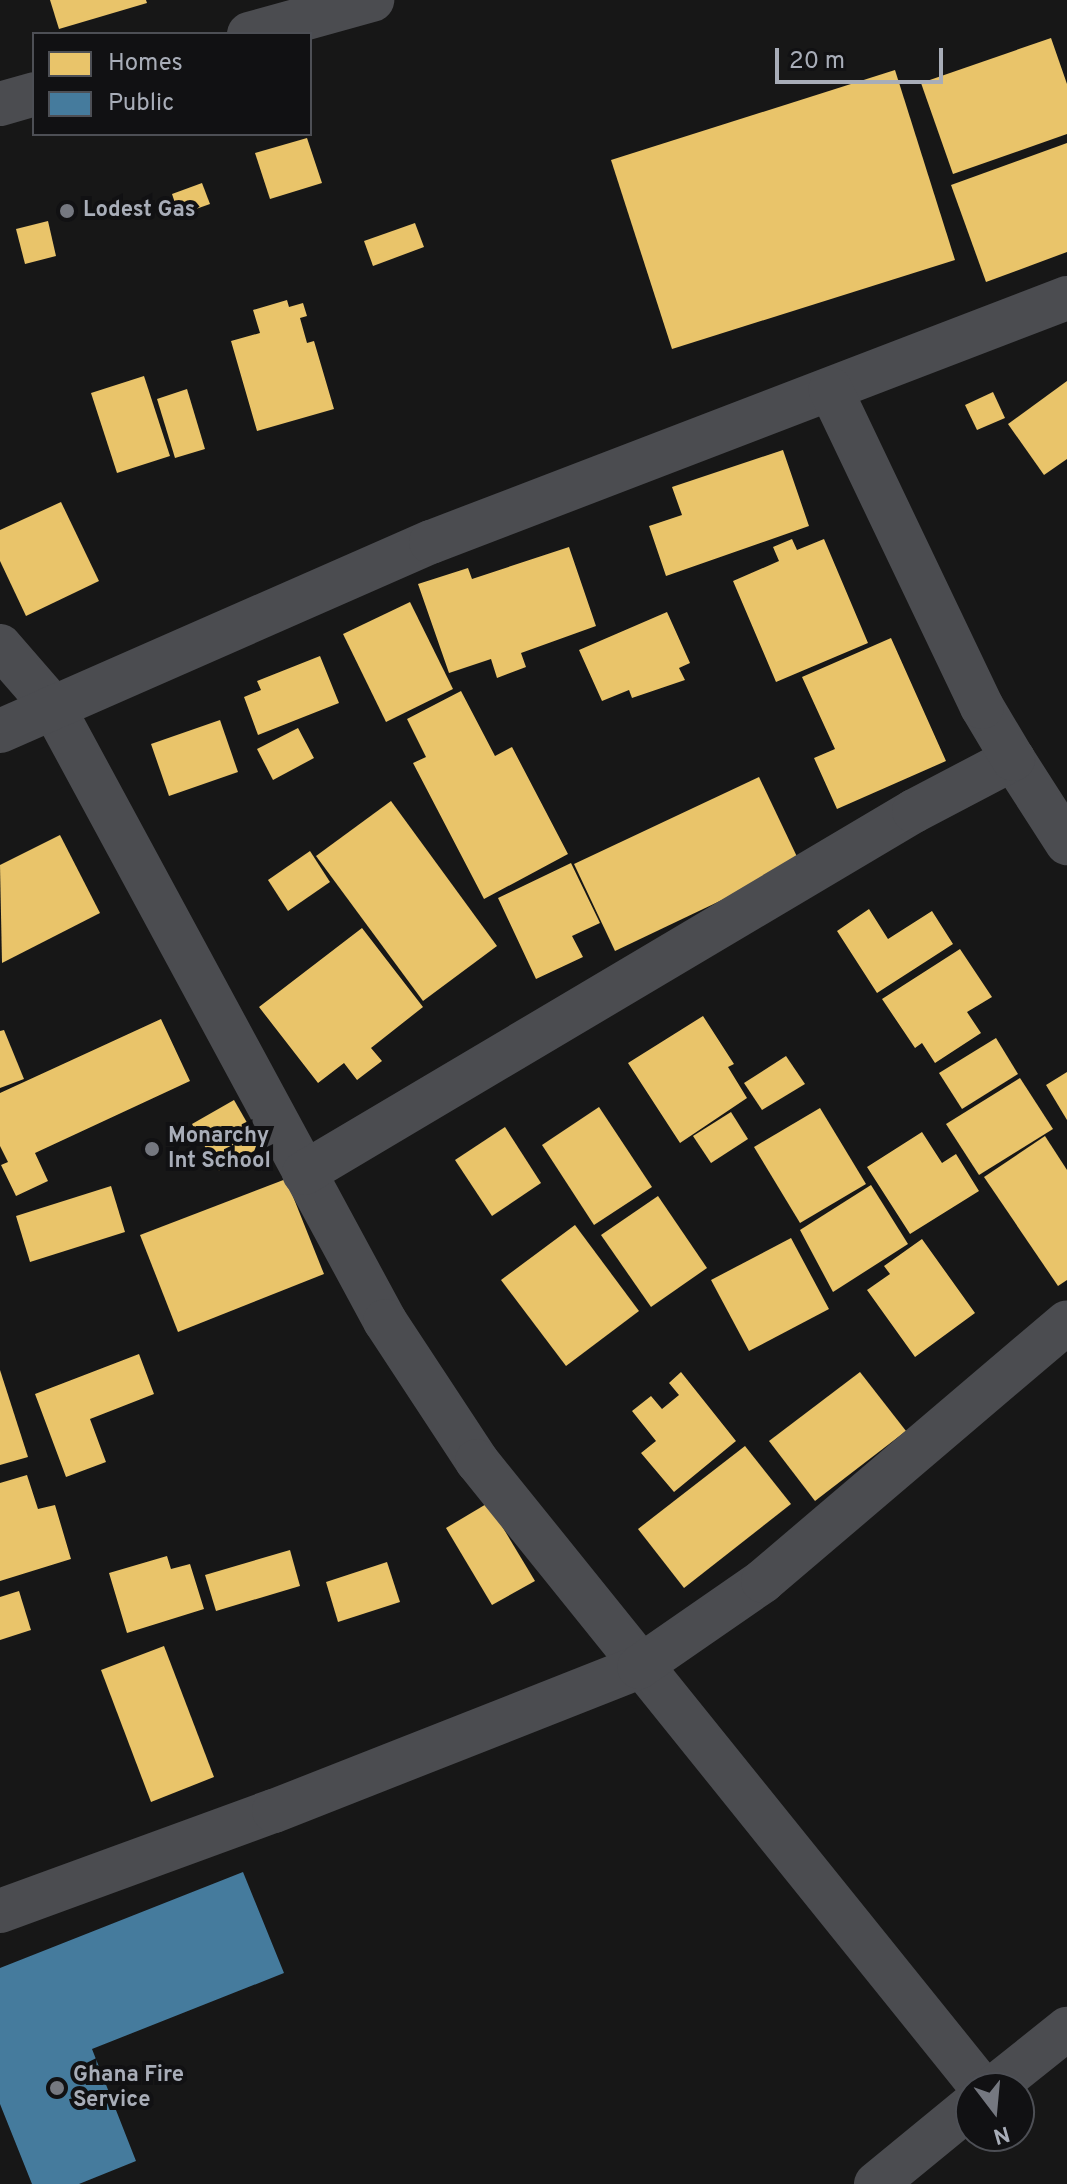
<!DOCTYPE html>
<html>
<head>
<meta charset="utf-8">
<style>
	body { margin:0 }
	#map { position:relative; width:1067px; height:2184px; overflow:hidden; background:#171717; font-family:Overpass,sans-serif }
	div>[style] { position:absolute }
	.homes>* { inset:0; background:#e9c46a }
	.public>* { inset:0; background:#457b9d }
	.minor>* { height:44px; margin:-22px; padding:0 22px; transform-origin:22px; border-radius:22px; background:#4b4c50 }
	.dots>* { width:22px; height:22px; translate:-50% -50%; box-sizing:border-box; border:4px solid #111113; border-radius:50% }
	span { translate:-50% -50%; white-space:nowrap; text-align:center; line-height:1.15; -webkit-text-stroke:8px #111113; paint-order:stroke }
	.poi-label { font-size:22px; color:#a8adb8; font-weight:700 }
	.left { translate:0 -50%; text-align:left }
	.legend { position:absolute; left:32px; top:32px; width:280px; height:104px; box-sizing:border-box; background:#111113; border:2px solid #4d4f55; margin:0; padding:10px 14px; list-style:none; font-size:24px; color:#a8adb8 }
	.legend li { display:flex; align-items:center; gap:16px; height:40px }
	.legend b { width:40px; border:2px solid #4d4f55 }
	.north { position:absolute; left:955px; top:2072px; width:80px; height:80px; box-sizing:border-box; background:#111113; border:2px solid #4d4f55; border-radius:50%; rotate:164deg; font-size:22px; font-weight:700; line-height:32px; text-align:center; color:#a8adb8 }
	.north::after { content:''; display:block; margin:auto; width:28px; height:36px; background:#757880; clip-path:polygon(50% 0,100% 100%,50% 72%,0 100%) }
	.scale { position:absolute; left:775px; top:48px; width:168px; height:36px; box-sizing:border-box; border:4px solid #a8adb8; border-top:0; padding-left:10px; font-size:24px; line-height:28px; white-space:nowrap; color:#a8adb8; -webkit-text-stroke:6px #111113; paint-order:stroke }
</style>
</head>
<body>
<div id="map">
	<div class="homes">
		<div style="clip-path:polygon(50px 0,146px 0,147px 3px,59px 29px)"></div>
		<div style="clip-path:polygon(1051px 38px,1067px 84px,1067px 134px,953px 174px,921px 83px)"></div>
		<div style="clip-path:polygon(895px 70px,955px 260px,672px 349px,611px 160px)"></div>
		<div style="clip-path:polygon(307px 138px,322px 183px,270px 199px,255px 153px)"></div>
		<div style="clip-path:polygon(1067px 143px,1067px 252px,986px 282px,951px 185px)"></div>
		<div style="clip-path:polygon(202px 183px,210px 204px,179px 215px,172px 194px)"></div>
		<div style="clip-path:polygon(48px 221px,56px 256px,25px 264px,16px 229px)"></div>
		<div style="clip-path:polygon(415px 223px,424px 247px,373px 266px,364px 241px)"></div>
		<div style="clip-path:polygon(287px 300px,289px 307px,303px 303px,307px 316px,300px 318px,307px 343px,314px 341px,334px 409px,257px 431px,231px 341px,260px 333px,253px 310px)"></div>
		<div style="clip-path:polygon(144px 376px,170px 456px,117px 473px,91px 393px)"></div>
		<div style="clip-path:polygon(1067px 381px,1067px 459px,1044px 475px,1008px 424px)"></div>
		<div style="clip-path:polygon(187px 389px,205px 449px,175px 458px,157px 399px)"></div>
		<div style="clip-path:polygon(993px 392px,1005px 418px,977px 430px,965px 405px)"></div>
		<div style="clip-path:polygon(783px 450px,809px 526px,666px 576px,649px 526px,682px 515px,672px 487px)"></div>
		<div style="clip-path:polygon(61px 502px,99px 581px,26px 616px,0 561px,0 530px)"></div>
		<div style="clip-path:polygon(792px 539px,797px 550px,824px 539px,868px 643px,776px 682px,733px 581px,779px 561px,773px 547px)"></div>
		<div style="clip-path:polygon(569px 547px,596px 626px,521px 653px,526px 667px,497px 678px,491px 659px,449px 673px,418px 584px,468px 568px,472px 579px)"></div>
		<div style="clip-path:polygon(410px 602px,453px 689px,386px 722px,343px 634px)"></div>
		<div style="clip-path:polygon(667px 612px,690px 663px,679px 668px,685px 680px,632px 698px,629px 690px,602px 701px,579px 650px)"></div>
		<div style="clip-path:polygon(891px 638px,946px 761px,837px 809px,814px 758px,835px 749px,802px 677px)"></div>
		<div style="clip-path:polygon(320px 656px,339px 703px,258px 735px,244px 697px,261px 690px,257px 681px)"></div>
		<div style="clip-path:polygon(461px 691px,495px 756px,512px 747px,568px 854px,484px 899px,413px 763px,426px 757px,407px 719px)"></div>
		<div style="clip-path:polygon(220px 720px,238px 772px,169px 796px,151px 744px)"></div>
		<div style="clip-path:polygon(298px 728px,314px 758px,273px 780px,257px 749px)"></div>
		<div style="clip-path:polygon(759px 777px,800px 863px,615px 951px,574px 864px)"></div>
		<div style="clip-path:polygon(391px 801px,497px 946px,423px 1001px,316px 856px)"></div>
		<div style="clip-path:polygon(60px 835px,100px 913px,2px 963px,0 865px)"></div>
		<div style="clip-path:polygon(310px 851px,330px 882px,288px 911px,268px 880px)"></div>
		<div style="clip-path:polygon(571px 863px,600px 923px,572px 936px,583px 957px,536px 979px,498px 898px)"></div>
		<div style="clip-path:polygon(869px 909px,888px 939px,932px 911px,953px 944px,877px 993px,837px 931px)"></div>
		<div style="clip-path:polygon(362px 928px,423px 1007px,371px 1048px,382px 1061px,357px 1080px,344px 1063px,318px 1083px,259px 1007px)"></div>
		<div style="clip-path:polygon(960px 949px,992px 997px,967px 1012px,981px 1033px,935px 1063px,922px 1043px,915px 1048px,882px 999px)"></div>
		<div style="clip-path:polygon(703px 1016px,734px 1064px,728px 1067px,747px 1098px,680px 1143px,628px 1063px)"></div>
		<div style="clip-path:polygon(161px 1019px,190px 1081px,35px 1153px,48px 1181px,16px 1196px,1px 1165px,8px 1162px,0 1146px,0 1093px)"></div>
		<div style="clip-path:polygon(4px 1030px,24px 1079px,0 1088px,0 1031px)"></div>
		<div style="clip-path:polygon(996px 1038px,1018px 1074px,962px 1109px,939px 1073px)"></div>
		<div style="clip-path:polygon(786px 1056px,805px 1084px,762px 1110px,744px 1083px)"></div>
		<div style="clip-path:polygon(1067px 1072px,1067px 1120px,1046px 1085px)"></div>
		<div style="clip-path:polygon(1020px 1078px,1053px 1129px,979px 1175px,946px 1124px)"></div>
		<div style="clip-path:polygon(234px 1100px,261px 1147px,219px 1171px,192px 1124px)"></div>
		<div style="clip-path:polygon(599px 1107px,652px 1187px,594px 1225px,542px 1145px)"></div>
		<div style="clip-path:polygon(820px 1108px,866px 1184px,800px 1223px,754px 1147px)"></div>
		<div style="clip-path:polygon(731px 1112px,748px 1139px,711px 1163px,693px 1136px)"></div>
		<div style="clip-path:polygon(505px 1127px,541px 1183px,492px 1216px,455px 1160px)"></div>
		<div style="clip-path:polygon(922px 1132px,942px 1163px,956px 1154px,979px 1191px,910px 1234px,867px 1167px)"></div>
		<div style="clip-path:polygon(1045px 1136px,1067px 1170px,1067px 1280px,1058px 1286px,984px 1177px)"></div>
		<div style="clip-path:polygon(286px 1179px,324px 1274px,178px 1332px,140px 1235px)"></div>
		<div style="clip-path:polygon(871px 1185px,908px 1244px,833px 1292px,800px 1230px)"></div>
		<div style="clip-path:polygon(111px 1186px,125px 1232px,30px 1262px,16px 1216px)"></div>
		<div style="clip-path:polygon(658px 1196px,707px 1268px,651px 1307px,601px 1235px)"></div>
		<div style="clip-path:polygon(575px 1225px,639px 1311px,566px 1366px,501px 1280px)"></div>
		<div style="clip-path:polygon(791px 1238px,829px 1309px,749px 1351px,711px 1280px)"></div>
		<div style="clip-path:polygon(922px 1239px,975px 1313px,915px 1357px,867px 1290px,890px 1274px,884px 1266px)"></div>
		<div style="clip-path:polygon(139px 1354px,154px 1394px,90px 1419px,106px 1462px,66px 1477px,35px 1394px)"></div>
		<div style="clip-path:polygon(0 1370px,28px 1457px,0 1465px)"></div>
		<div style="clip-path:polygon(681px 1372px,736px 1441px,674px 1492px,641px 1453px,656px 1441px,632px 1411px,651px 1396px,662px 1409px,679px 1395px,669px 1383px)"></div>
		<div style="clip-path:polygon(860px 1372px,906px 1431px,815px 1501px,769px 1441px)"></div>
		<div style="clip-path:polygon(745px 1446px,791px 1504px,684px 1588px,638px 1529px)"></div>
		<div style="clip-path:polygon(27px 1475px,38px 1509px,55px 1505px,71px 1559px,0 1581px,0 1483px)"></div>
		<div style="clip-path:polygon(488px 1503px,535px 1581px,492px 1605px,446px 1528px)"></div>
		<div style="clip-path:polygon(290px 1550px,300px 1586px,216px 1611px,205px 1575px)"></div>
		<div style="clip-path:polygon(167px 1556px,171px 1569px,190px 1564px,204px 1609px,127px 1633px,109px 1573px)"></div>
		<div style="clip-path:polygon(387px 1562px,400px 1602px,338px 1622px,326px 1582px)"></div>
		<div style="clip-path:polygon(19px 1591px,31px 1630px,0 1640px,0 1597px)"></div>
		<div style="clip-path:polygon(164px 1646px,214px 1777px,151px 1802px,101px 1670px)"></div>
	</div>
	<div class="public">
		<div style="clip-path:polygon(243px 1872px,284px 1973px,92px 2049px,136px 2161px,79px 2184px,32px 2184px,0 2104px,0 1968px)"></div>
	</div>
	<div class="minor">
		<div style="left:249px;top:34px;width:128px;rotate:-15.5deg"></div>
		<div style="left:0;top:104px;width:35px;rotate:-16deg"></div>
		<div style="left:0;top:646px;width:81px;rotate:49deg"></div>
		<div style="left:53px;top:707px;width:698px;rotate:61.6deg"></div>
		<div style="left:385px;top:1321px;width:168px;rotate:56.7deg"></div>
		<div style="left:477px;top:1461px;width:805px;rotate:51.15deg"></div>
		<div style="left:0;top:731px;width:471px;rotate:-23.7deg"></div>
		<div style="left:431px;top:542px;width:681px;rotate:-20.99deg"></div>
		<div style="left:1013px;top:759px;width:100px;rotate:57.3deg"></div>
		<div style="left:304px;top:1173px;width:709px;rotate:-30.69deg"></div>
		<div style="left:914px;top:811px;width:112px;rotate:-27.7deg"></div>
		<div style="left:1013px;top:759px;width:61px;rotate:-120.8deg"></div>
		<div style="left:982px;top:707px;width:352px;rotate:-115.5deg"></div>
		<div style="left:0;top:1911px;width:292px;rotate:-20.1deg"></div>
		<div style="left:274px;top:1811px;width:392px;rotate:-21.5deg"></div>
		<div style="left:639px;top:1667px;width:151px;rotate:-34.7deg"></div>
		<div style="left:763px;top:1581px;width:399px;rotate:-40.4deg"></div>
		<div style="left:993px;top:2088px;width:95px;rotate:-38.6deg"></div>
		<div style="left:876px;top:2184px;width:123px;rotate:-39.4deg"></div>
	</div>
	<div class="dots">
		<div style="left:67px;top:211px;background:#757880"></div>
		<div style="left:152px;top:1149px;background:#757880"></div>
		<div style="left:57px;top:2088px;background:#757880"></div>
	</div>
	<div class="poi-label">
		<span class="left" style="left:83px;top:211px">Lodest Gas</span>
		<span class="left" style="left:168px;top:1149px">Monarchy<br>Int School</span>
		<span class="left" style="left:73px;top:2088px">Ghana Fire<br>Service</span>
	</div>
	<ul class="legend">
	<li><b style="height:22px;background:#e9c46a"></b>Homes</li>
	<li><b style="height:22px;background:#457b9d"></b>Public</li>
	</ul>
	<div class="north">N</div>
	<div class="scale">20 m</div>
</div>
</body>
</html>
